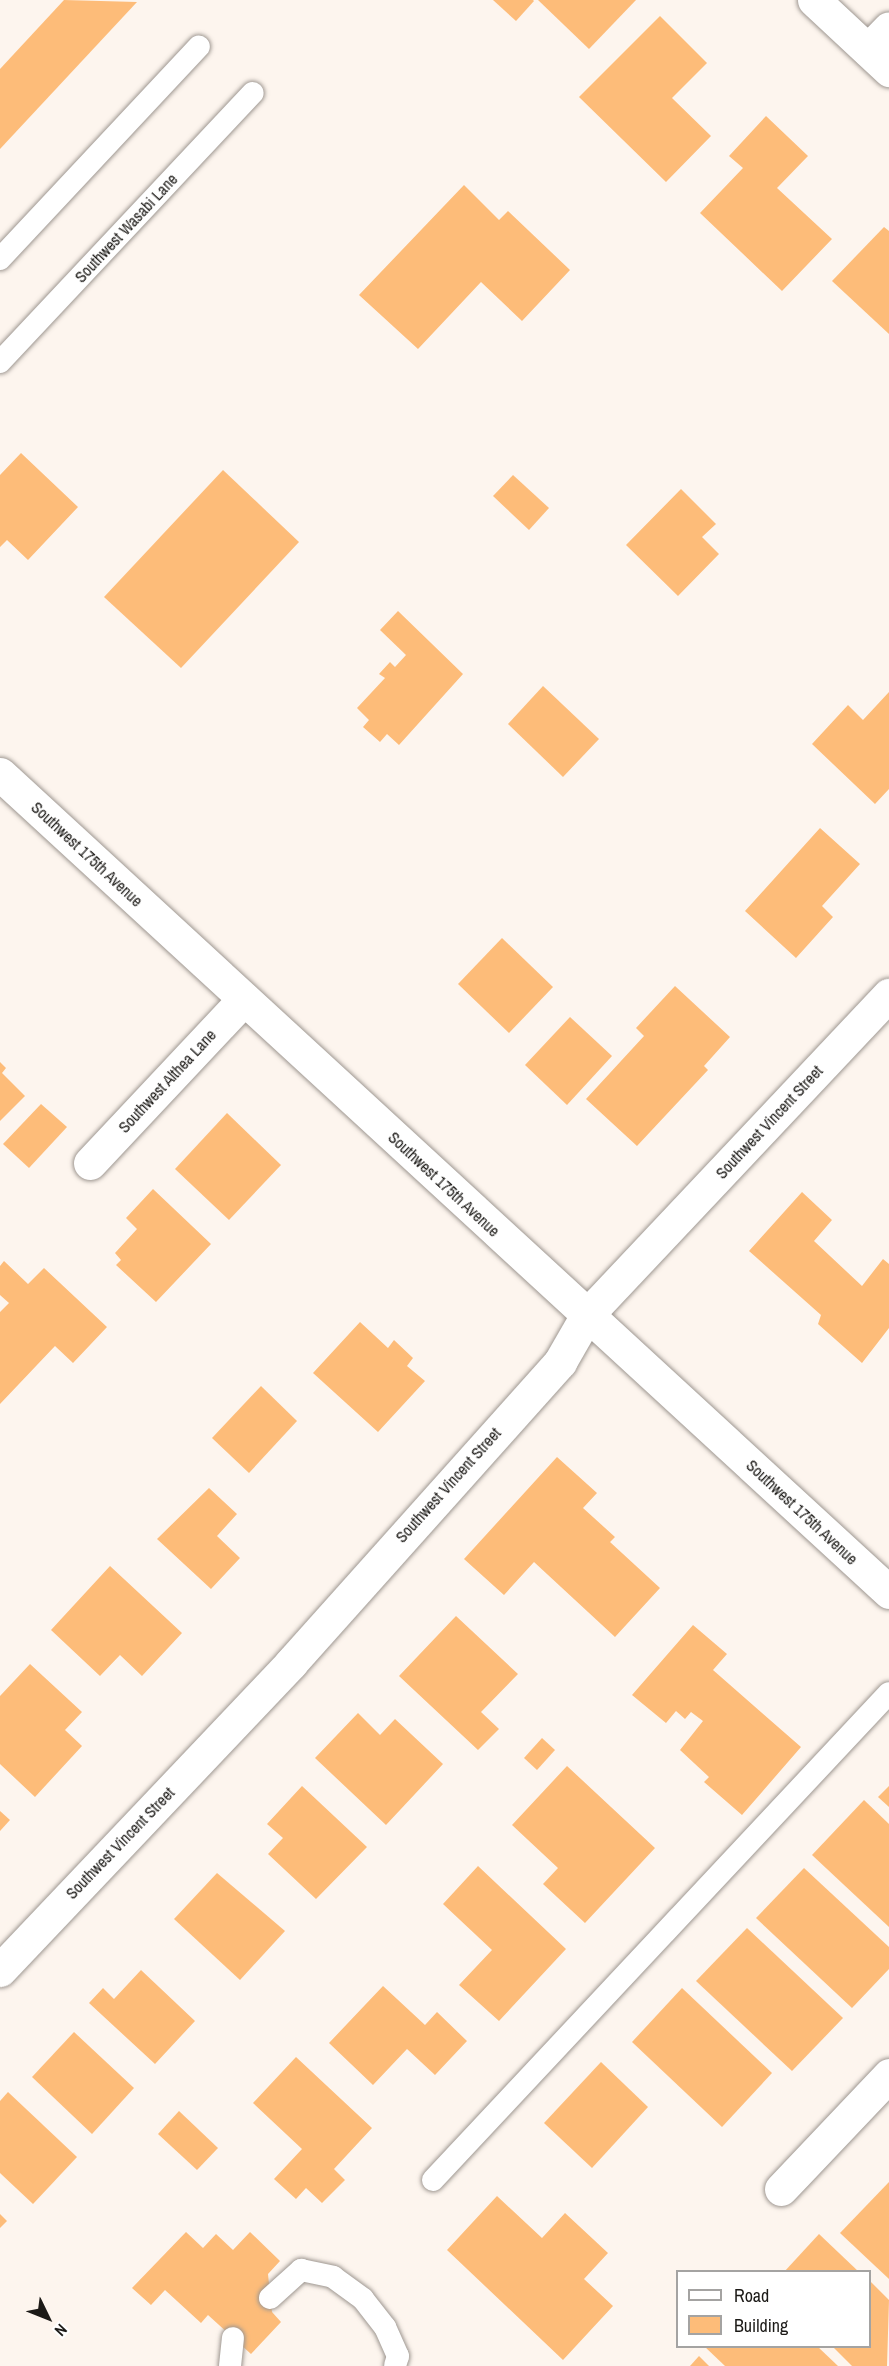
<!DOCTYPE html>
<html>
<head>
<meta charset="utf-8">
<style>
	body { margin:0 }
	#map { position:relative; width:889px; height:2366px; overflow:hidden; background:#fdf5ee; font-family:"Archivo Narrow",sans-serif }
	div>[style] { position:absolute }
	.building>* { inset:0; background:#fdbc79 }
	.roads { filter:drop-shadow(0 0 2px #9e9791) drop-shadow(0 0 2px #9e9791) }
	.lane>* { height:22px; margin:-11px; padding:0 11px; transform-origin:11px; border-radius:11px; background:#fff }
	.street>* { height:33px; margin:-16.5px; padding:0 16.5px; transform-origin:16.5px; border-radius:16.5px; background:#fff }
	span { translate:-50% -50%; white-space:nowrap; text-align:center; line-height:1.15; -webkit-text-stroke:5px #fff; paint-order:stroke }
	.street-label { font-size:16px; color:#1c1a17 }
	.legend { position:absolute; left:676px; top:2270px; width:195px; height:78px; box-sizing:border-box; background:#fff; border:2px solid #a4a3a2; margin:0; padding:8px 10px; list-style:none; font-size:18px; color:#1c1a17 }
	.legend li { display:flex; align-items:center; gap:12px; height:30px }
	.legend b { width:30px; border:2px solid #a4a3a2 }
	.north { position:absolute; left:18px; top:2288px; width:60px; height:60px; -webkit-text-stroke:4px #fff; paint-order:stroke; rotate:133deg; font-size:16px; font-weight:700; line-height:24px; text-align:center; color:#1c1a17 }
	.north::after { content:''; display:block; margin:auto; width:21px; height:27px; background:#1c1a17; clip-path:polygon(50% 0,100% 100%,50% 72%,0 100%) }
</style>
</head>
<body>
<div id="map">
	<div class="building">
		<div style="clip-path:polygon(64px 0,137px 2px,0 149px,0 69px)"></div>
		<div style="clip-path:polygon(493px 0,533px 0,534px 1px,516px 21px)"></div>
		<div style="clip-path:polygon(538px 0,636px 0,589px 49px)"></div>
		<div style="clip-path:polygon(660px 16px,707px 63px,672px 98px,711px 136px,666px 182px,579px 97px)"></div>
		<div style="clip-path:polygon(766px 116px,808px 156px,777px 188px,832px 239px,782px 291px,700px 213px,743px 168px,729px 156px)"></div>
		<div style="clip-path:polygon(464px 185px,499px 220px,508px 211px,570px 270px,522px 321px,481px 282px,418px 349px,359px 295px)"></div>
		<div style="clip-path:polygon(884px 227px,889px 231px,889px 334px,832px 281px)"></div>
		<div style="clip-path:polygon(21px 453px,78px 507px,28px 560px,7px 540px,0 547px,0 475px)"></div>
		<div style="clip-path:polygon(223px 470px,299px 542px,181px 668px,104px 597px)"></div>
		<div style="clip-path:polygon(513px 475px,549px 508px,529px 530px,493px 496px)"></div>
		<div style="clip-path:polygon(681px 489px,716px 524px,702px 537px,719px 554px,678px 596px,626px 545px)"></div>
		<div style="clip-path:polygon(398px 611px,463px 674px,399px 745px,387px 734px,380px 742px,363px 727px,369px 720px,357px 708px,385px 678px,379px 674px,390px 662px,395px 667px,406px 655px,380px 630px)"></div>
		<div style="clip-path:polygon(543px 686px,599px 739px,563px 777px,508px 724px)"></div>
		<div style="clip-path:polygon(889px 692px,889px 789px,875px 804px,812px 744px,848px 705px,863px 720px)"></div>
		<div style="clip-path:polygon(820px 828px,860px 864px,822px 906px,833px 917px,796px 958px,745px 911px)"></div>
		<div style="clip-path:polygon(502px 938px,553px 987px,509px 1033px,458px 984px)"></div>
		<div style="clip-path:polygon(675px 986px,730px 1037px,704px 1066px,708px 1070px,637px 1146px,586px 1099px,644px 1036px,636px 1028px)"></div>
		<div style="clip-path:polygon(570px 1017px,612px 1056px,567px 1105px,525px 1065px)"></div>
		<div style="clip-path:polygon(0 1062px,6px 1068px,2px 1073px,25px 1096px,0 1121px)"></div>
		<div style="clip-path:polygon(41px 1104px,67px 1127px,29px 1168px,3px 1144px)"></div>
		<div style="clip-path:polygon(227px 1113px,281px 1165px,229px 1220px,175px 1169px)"></div>
		<div style="clip-path:polygon(153px 1189px,211px 1244px,156px 1302px,116px 1265px,121px 1260px,115px 1253px,137px 1229px,126px 1218px)"></div>
		<div style="clip-path:polygon(802px 1192px,832px 1220px,814px 1241px,862px 1286px,883px 1259px,889px 1264px,889px 1328px,862px 1363px,818px 1324px,821px 1315px,749px 1251px)"></div>
		<div style="clip-path:polygon(4px 1261px,28px 1284px,44px 1268px,107px 1327px,73px 1363px,55px 1346px,0 1404px,0 1312px,9px 1303px,0 1295px,0 1266px)"></div>
		<div style="clip-path:polygon(360px 1322px,388px 1348px,394px 1340px,413px 1358px,407px 1366px,425px 1381px,378px 1432px,313px 1373px)"></div>
		<div style="clip-path:polygon(261px 1386px,297px 1421px,249px 1473px,212px 1438px)"></div>
		<div style="clip-path:polygon(557px 1457px,597px 1493px,583px 1508px,615px 1537px,610px 1542px,660px 1588px,615px 1637px,534px 1562px,504px 1595px,464px 1559px)"></div>
		<div style="clip-path:polygon(209px 1488px,237px 1514px,217px 1536px,240px 1558px,211px 1589px,157px 1539px)"></div>
		<div style="clip-path:polygon(110px 1566px,182px 1633px,142px 1676px,120px 1655px,100px 1676px,51px 1630px)"></div>
		<div style="clip-path:polygon(456px 1616px,518px 1674px,481px 1712px,499px 1729px,478px 1750px,399px 1676px)"></div>
		<div style="clip-path:polygon(693px 1625px,727px 1654px,713px 1670px,801px 1747px,742px 1815px,704px 1782px,709px 1777px,680px 1750px,703px 1721px,691px 1712px,685px 1719px,676px 1711px,666px 1723px,632px 1695px)"></div>
		<div style="clip-path:polygon(30px 1664px,82px 1712px,65px 1730px,82px 1746px,35px 1797px,0 1764px,0 1696px)"></div>
		<div style="clip-path:polygon(358px 1713px,380px 1735px,395px 1719px,443px 1764px,386px 1825px,315px 1758px)"></div>
		<div style="clip-path:polygon(542px 1738px,555px 1750px,537px 1770px,524px 1758px)"></div>
		<div style="clip-path:polygon(567px 1766px,655px 1848px,585px 1923px,543px 1884px,558px 1868px,512px 1825px)"></div>
		<div style="clip-path:polygon(302px 1786px,367px 1847px,316px 1899px,268px 1854px,283px 1838px,267px 1824px)"></div>
		<div style="clip-path:polygon(889px 1786px,889px 1807px,878px 1797px)"></div>
		<div style="clip-path:polygon(864px 1800px,889px 1824px,889px 1927px,812px 1855px)"></div>
		<div style="clip-path:polygon(0 1811px,10px 1820px,0 1831px)"></div>
		<div style="clip-path:polygon(478px 1866px,566px 1949px,499px 2021px,459px 1985px,492px 1950px,443px 1904px)"></div>
		<div style="clip-path:polygon(804px 1868px,889px 1947px,889px 1969px,852px 2008px,756px 1918px)"></div>
		<div style="clip-path:polygon(217px 1873px,285px 1931px,240px 1980px,174px 1919px)"></div>
		<div style="clip-path:polygon(747px 1928px,843px 2018px,792px 2071px,696px 1981px)"></div>
		<div style="clip-path:polygon(141px 1970px,195px 2021px,155px 2064px,89px 2003px,103px 1988px,114px 1999px)"></div>
		<div style="clip-path:polygon(383px 1986px,425px 2025px,437px 2012px,467px 2041px,435px 2075px,407px 2049px,373px 2085px,329px 2043px)"></div>
		<div style="clip-path:polygon(682px 1988px,772px 2073px,722px 2127px,632px 2042px)"></div>
		<div style="clip-path:polygon(74px 2032px,134px 2088px,92px 2134px,32px 2077px)"></div>
		<div style="clip-path:polygon(296px 2057px,372px 2128px,334px 2169px,345px 2180px,322px 2203px,306px 2188px,296px 2199px,274px 2179px,302px 2149px,253px 2103px)"></div>
		<div style="clip-path:polygon(601px 2062px,648px 2107px,592px 2168px,544px 2123px)"></div>
		<div style="clip-path:polygon(8px 2092px,77px 2157px,33px 2204px,0 2173px,0 2101px)"></div>
		<div style="clip-path:polygon(179px 2111px,218px 2148px,197px 2170px,158px 2134px)"></div>
		<div style="clip-path:polygon(889px 2182px,889px 2279px,840px 2233px)"></div>
		<div style="clip-path:polygon(497px 2196px,542px 2238px,565px 2213px,608px 2253px,584px 2279px,613px 2306px,563px 2360px,447px 2250px)"></div>
		<div style="clip-path:polygon(0 2214px,7px 2221px,0 2228px)"></div>
		<div style="clip-path:polygon(186px 2232px,203px 2248px,216px 2234px,233px 2250px,250px 2232px,280px 2261px,268px 2274px,272px 2312px,281px 2322px,251px 2354px,208px 2315px,201px 2323px,165px 2290px,151px 2305px,132px 2288px)"></div>
		<div style="clip-path:polygon(819px 2234px,859px 2272px,784px 2272px)"></div>
		<div style="clip-path:polygon(870px 2281px,889px 2300px,887px 2366px,852px 2366px,832px 2346px,870px 2346px)"></div>
		<div style="clip-path:polygon(704px 2346px,817px 2346px,838px 2366px,725px 2366px)"></div>
		<div style="clip-path:polygon(699px 2356px,709px 2366px,690px 2366px)"></div>
	</div>
	<div class="roads">
		<div class="lane">
			<div style="left:0;top:259px;width:291px;rotate:-46.9deg"></div>
			<div style="left:0;top:362px;width:369px;rotate:-46.8deg"></div>
			<div style="left:433px;top:2180px;width:667px;rotate:-46.88deg"></div>
			<div style="left:270px;top:2298px;width:42px;rotate:-42.1deg"></div>
			<div style="left:301px;top:2270px;width:33px;rotate:12deg"></div>
			<div style="left:333px;top:2277px;width:37px;rotate:36deg"></div>
			<div style="left:363px;top:2299px;width:36px;rotate:52deg"></div>
			<div style="left:385px;top:2327px;width:32px;rotate:66deg"></div>
			<div style="left:398px;top:2356px;width:10px;rotate:107deg"></div>
			<div style="left:230px;top:2366px;width:28px;rotate:-84deg"></div>
		</div>
		<div class="street">
			<div style="left:814px;top:0;width:103px;rotate:43deg"></div>
			<div style="left:868px;top:50px;width:30px;rotate:-46deg"></div>
			<div style="left:0;top:774px;width:1208px;rotate:42.62deg"></div>
			<div style="left:90px;top:1163px;width:225px;rotate:-46.8deg"></div>
			<div style="left:0;top:1970px;width:423px;rotate:-46.5deg"></div>
			<div style="left:291px;top:1663px;width:404px;rotate:-48.2deg"></div>
			<div style="left:560px;top:1362px;width:54px;rotate:-60.1deg"></div>
			<div style="left:587px;top:1315px;width:440px;rotate:-46.7deg"></div>
			<div style="left:781px;top:2189px;width:157px;rotate:-46.5deg"></div>
		</div>
	</div>
	<div class="street-label">
		<span style="left:126px;top:228px;rotate:-47deg">Southwest Wasabi Lane</span>
		<span style="left:87px;top:854px;rotate:43deg">Southwest 175th Avenue</span>
		<span style="left:167px;top:1081px;rotate:-47deg">Southwest Althea Lane</span>
		<span style="left:769px;top:1122px;rotate:-47deg">Southwest Vincent Street</span>
		<span style="left:444px;top:1184px;rotate:43deg">Southwest 175th Avenue</span>
		<span style="left:448px;top:1485px;rotate:-48deg">Southwest Vincent Street</span>
		<span style="left:802px;top:1512px;rotate:43deg">Southwest 175th Avenue</span>
		<span style="left:120px;top:1843px;rotate:-46deg">Southwest Vincent Street</span>
	</div>
	<ul class="legend">
	<li><b style="height:8px;background:#fff"></b>Road</li>
	<li><b style="height:16px;background:#fdbc79"></b>Building</li>
	</ul>
	<div class="north">N</div>
</div>
</body>
</html>
